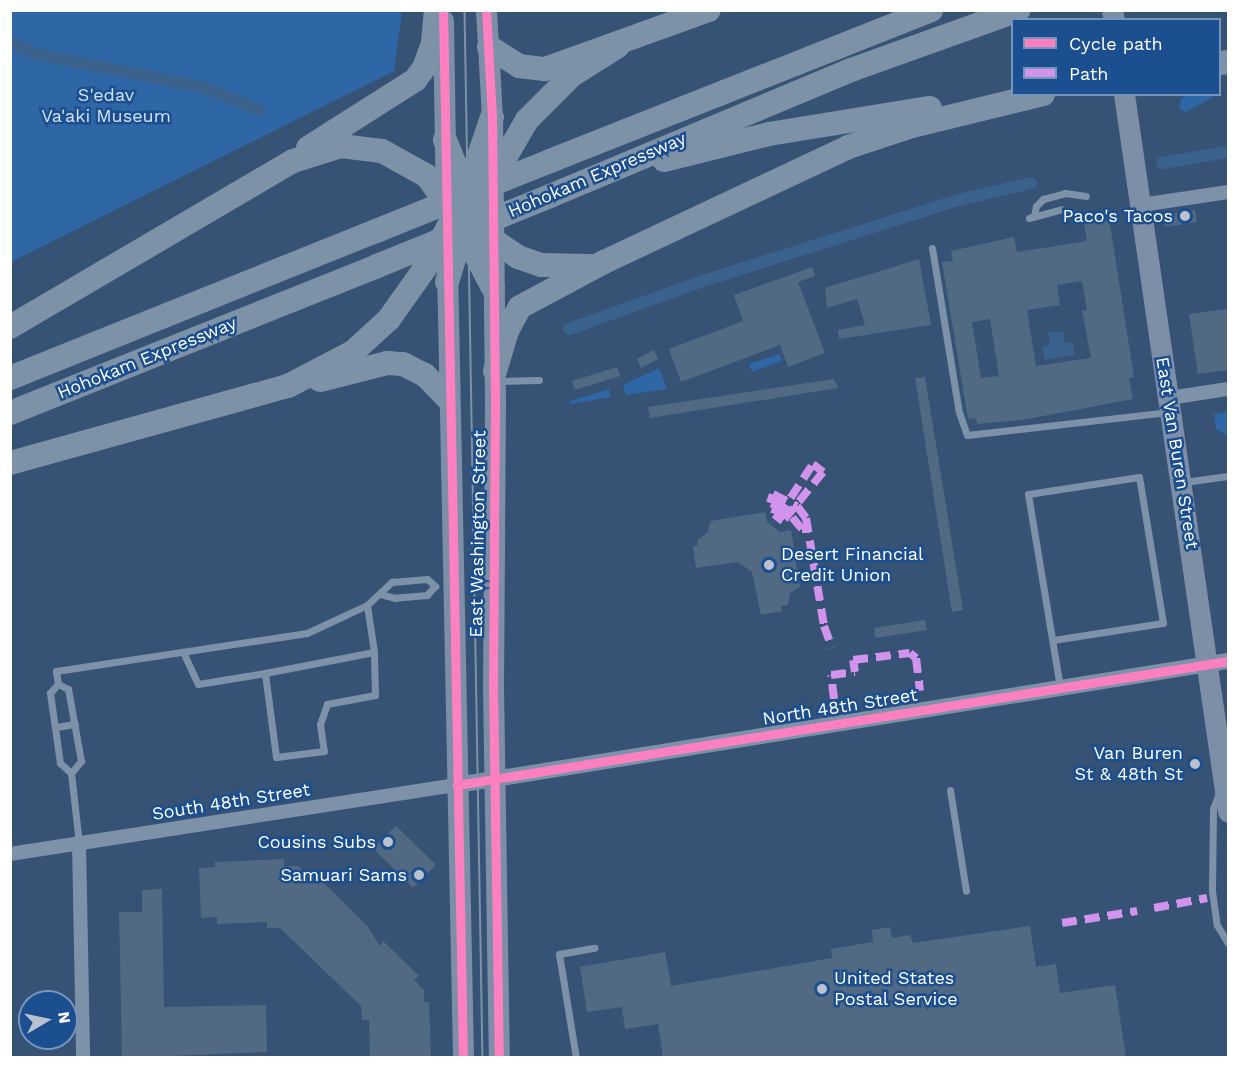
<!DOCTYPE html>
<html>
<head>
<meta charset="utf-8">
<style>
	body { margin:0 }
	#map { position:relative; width:1239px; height:1068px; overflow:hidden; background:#365274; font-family:"Work Sans",sans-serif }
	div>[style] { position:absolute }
	.green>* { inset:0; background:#2f66a5 }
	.water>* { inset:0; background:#3b618d }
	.canal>* { height:12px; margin:-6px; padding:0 6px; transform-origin:6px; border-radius:6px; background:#3b618d }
	.building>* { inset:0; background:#526984 }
	.service>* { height:7px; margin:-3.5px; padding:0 3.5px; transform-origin:3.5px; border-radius:3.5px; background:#7d92a8 }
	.minor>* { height:14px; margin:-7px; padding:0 7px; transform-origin:7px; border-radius:7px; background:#7d92a8 }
	.tertiary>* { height:16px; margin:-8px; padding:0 8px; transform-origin:8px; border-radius:8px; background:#7d92a8 }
	.primary>* { height:21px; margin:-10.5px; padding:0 10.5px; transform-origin:10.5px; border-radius:10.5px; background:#7d8ea7 }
	.motorway>* { height:24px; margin:-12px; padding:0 12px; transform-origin:12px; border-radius:12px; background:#7e92a7 }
	.tram>* { height:1.5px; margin:-0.75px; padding:0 0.75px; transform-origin:0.75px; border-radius:0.75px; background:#7e92a7 }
	.motorway-bridge>* { height:24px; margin:-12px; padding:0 12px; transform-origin:12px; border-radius:12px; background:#7e92a7 }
	.quiet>* { height:8px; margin-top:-4px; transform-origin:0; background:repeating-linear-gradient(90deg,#d193ec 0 15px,transparent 0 23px) }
	.cycleway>* { height:9px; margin:-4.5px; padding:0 4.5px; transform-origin:4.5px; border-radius:4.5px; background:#ff80c0 }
	.dots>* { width:16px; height:16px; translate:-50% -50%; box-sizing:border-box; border:3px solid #1b4f8f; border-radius:50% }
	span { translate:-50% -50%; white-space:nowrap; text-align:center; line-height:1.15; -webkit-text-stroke:5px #1b4f8f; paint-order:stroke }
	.park-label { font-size:18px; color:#cfe3fa }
	.street-label { font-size:18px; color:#fff }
	.poi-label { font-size:18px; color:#fff }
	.right { translate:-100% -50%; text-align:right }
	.left { translate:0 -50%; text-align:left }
	.frame { position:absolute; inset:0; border:12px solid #fff; pointer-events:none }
	.legend { position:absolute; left:1011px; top:18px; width:210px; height:78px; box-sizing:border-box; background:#1b4f8f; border:2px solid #7695bc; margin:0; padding:8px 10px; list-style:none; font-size:18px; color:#fff }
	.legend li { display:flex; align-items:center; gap:12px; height:30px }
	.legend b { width:30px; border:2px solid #7695bc }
	.north { position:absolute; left:18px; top:990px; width:60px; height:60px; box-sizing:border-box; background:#1b4f8f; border:2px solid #7695bc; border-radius:50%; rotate:81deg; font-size:16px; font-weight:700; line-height:24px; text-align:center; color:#fff }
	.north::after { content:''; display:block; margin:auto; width:21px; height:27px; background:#b9c2ce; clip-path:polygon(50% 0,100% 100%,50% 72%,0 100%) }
</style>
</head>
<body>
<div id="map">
	<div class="green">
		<div style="clip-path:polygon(11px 10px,402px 10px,402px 11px,394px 71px,11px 262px)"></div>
		<div style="clip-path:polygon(1188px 94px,1217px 94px,1217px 95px,1186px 112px,1179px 109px,1181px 99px)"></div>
		<div style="clip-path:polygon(780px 354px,782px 361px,752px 372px,749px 364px)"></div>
		<div style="clip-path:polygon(659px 368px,667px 389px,626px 395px,623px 385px)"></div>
		<div style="clip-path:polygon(609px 389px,611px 397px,570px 404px,570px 401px)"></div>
		<div style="clip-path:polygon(1228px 412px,1228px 436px,1216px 429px,1214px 414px)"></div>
	</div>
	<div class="water">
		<div style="clip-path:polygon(1063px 331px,1065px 343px,1073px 342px,1075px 355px,1045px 360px,1042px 347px,1050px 345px,1048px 333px)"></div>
	</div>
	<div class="canal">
		<div style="left:10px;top:42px;width:29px;rotate:25deg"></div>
		<div style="left:36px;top:54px;width:170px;rotate:11.2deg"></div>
		<div style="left:203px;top:87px;width:61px;rotate:22.3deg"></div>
		<div style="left:1162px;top:163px;width:67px;rotate:-9.5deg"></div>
		<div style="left:569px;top:329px;width:142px;rotate:-19.7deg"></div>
		<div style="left:703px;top:281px;width:268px;rotate:-17.6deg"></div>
		<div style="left:958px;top:200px;width:75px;rotate:-13.1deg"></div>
	</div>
	<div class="building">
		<div style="clip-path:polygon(1195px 210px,1197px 222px,1165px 227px,1163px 215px)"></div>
		<div style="clip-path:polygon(evenodd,1109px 218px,1134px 377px,1129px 378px,1133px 399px,1022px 420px,977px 424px,976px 418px,968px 419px,942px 262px,953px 261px,951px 251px,1014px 237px,1017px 252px,1087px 241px,1084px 222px,1109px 218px,1082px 281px,1087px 310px,1082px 311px,1091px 358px,1036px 366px,1027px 310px,1060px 305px,1057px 285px,1082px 281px,1109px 218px,990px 319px,999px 376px,981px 378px,972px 322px,990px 319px)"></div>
		<div style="clip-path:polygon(919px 259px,931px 325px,839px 339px,838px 330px,865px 325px,857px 299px,827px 308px,825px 288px)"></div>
		<div style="clip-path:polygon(812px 267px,815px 276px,798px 282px,825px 353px,788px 367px,780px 345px,681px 382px,669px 349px,743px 321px,734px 295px)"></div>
		<div style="clip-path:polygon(1228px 309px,1228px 370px,1198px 374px,1189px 314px)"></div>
		<div style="clip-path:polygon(654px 350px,658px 359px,641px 368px,637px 359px)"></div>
		<div style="clip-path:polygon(617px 367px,620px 376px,575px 390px,572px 381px)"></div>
		<div style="clip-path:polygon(925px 377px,963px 610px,952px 612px,915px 378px)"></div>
		<div style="clip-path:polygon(834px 379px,838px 388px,650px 418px,648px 407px)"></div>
		<div style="clip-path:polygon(765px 512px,767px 522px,780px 532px,791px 530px,800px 587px,790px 593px,788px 605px,781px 606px,782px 611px,761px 615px,752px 572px,738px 562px,696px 568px,693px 546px,698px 545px,697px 540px,707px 533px,711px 521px)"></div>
		<div style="clip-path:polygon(925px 620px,927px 630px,875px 638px,874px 628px)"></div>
		<div style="clip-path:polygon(396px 826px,436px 865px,413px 888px,373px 848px)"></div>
		<div style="clip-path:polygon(284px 859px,284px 866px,298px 866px,306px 873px,310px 869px,368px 927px,380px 946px,383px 941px,419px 976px,414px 980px,424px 990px,424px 1002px,429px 1002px,431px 1058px,370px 1058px,369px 1020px,362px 1020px,361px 1006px,280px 928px,267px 928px,267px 922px,217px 924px,217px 917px,201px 918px,199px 868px,215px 867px,215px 862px)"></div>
		<div style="clip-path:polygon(162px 889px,164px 1007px,266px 1005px,267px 1052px,122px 1058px,119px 912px,142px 912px,142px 890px)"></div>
		<div style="clip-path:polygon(1030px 926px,1036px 967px,1056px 964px,1060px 993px,1115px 985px,1126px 1058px,663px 1058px,658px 1024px,625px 1029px,622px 1007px,587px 1012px,580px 967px,665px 952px,671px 986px,832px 958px,831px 949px,873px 942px,872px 930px,890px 927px,892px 938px,910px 935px,913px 943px)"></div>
	</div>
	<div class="service">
		<div style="left:1034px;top:216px;width:10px;rotate:-79deg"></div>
		<div style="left:1036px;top:206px;width:10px;rotate:-45deg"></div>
		<div style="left:1043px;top:199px;width:23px;rotate:-15deg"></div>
		<div style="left:1065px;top:193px;width:21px;rotate:8deg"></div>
		<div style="left:1029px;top:218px;width:34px;rotate:-15deg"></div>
		<div style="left:932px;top:248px;width:166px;rotate:80.7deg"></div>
		<div style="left:959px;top:412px;width:24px;rotate:71deg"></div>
		<div style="left:967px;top:435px;width:202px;rotate:-6.5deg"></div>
		<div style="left:497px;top:381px;width:42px;rotate:-1.4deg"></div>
		<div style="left:1184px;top:482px;width:44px;rotate:-7.8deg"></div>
		<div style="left:367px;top:605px;width:48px;rotate:81.5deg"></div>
		<div style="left:374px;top:652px;width:43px;rotate:88.7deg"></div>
		<div style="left:375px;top:695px;width:49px;rotate:169.4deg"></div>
		<div style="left:327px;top:704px;width:21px;rotate:109deg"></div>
		<div style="left:320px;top:724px;width:27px;rotate:82deg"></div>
		<div style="left:324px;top:751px;width:48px;rotate:172.9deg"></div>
		<div style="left:276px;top:757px;width:85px;rotate:-97.5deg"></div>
		<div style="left:265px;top:673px;width:111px;rotate:-10.9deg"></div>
		<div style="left:1053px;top:640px;width:111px;rotate:-8.8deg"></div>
		<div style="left:1163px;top:623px;width:148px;rotate:-99.3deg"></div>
		<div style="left:1139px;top:477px;width:112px;rotate:171.3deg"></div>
		<div style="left:1028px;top:494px;width:197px;rotate:80.6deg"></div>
		<div style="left:183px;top:652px;width:35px;rotate:65deg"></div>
		<div style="left:198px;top:684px;width:68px;rotate:-9.3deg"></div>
		<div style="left:58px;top:684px;width:13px;rotate:-99deg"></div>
		<div style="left:56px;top:671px;width:254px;rotate:-8.6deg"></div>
		<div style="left:307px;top:633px;width:66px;rotate:-25deg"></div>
		<div style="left:367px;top:605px;width:34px;rotate:-43deg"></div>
		<div style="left:392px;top:582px;width:35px;rotate:-5deg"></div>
		<div style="left:427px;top:579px;width:11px;rotate:41deg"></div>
		<div style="left:435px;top:586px;width:12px;rotate:132deg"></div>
		<div style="left:427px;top:595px;width:32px;rotate:175deg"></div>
		<div style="left:395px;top:598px;width:16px;rotate:-165deg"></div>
		<div style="left:56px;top:727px;width:19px;rotate:-9deg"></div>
		<div style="left:71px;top:773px;width:16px;rotate:-50deg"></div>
		<div style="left:81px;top:761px;width:73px;rotate:-100.2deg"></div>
		<div style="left:68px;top:689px;width:11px;rotate:-153deg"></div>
		<div style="left:58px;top:684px;width:12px;rotate:132deg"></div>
		<div style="left:50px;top:693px;width:71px;rotate:81.9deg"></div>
		<div style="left:60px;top:763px;width:15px;rotate:42deg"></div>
		<div style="left:71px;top:773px;width:70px;rotate:83.5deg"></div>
		<div style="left:950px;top:790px;width:102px;rotate:81deg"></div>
		<div style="left:1219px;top:793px;width:17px;rotate:111deg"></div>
		<div style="left:1213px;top:809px;width:82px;rotate:90.7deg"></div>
		<div style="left:1212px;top:891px;width:34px;rotate:82deg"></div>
		<div style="left:1217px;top:925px;width:21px;rotate:59deg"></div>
		<div style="left:576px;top:1058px;width:105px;rotate:-99.3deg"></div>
		<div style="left:559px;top:954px;width:36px;rotate:-10deg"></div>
	</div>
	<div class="minor">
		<div style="left:1141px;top:205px;width:88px;rotate:-8.5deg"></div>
		<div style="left:1169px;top:398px;width:60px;rotate:-8.7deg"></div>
		<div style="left:79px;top:843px;width:215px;rotate:88.9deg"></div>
		<div style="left:10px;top:854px;width:452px;rotate:-8.8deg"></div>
	</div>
	<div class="tertiary">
		<div style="left:457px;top:785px;width:781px;rotate:-9.14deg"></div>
	</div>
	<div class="primary">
		<div style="left:486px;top:10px;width:107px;rotate:86.8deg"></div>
		<div style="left:492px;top:117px;width:286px;rotate:89.4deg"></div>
		<div style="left:495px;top:403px;width:283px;rotate:90.4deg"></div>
		<div style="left:493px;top:686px;width:372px;rotate:89.1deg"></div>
		<div style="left:1112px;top:10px;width:10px;rotate:79deg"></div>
		<div style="left:443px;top:20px;width:188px;rotate:89.1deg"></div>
		<div style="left:1124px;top:94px;width:725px;rotate:81.75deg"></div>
		<div style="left:447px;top:266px;width:792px;rotate:88.84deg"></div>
	</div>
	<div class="motorway">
		<div style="left:489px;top:47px;width:36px;rotate:32deg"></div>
		<div style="left:519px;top:66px;width:26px;rotate:7deg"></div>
		<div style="left:545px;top:69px;width:174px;rotate:-19.8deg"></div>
		<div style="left:1220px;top:63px;width:8px;rotate:-7deg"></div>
		<div style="left:445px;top:140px;width:84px;rotate:67.7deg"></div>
		<div style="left:477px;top:218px;width:27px;rotate:54deg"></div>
		<div style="left:493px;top:240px;width:30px;rotate:34deg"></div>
		<div style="left:518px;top:257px;width:24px;rotate:19deg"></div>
		<div style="left:541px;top:265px;width:49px;rotate:1.2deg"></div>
		<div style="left:308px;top:148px;width:127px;rotate:-32.4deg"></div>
		<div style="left:415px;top:80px;width:15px;rotate:-53deg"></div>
		<div style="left:424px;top:68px;width:27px;rotate:-70deg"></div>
		<div style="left:433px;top:43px;width:33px;rotate:-85deg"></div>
		<div style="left:664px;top:160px;width:108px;rotate:-13.9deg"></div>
		<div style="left:769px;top:134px;width:163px;rotate:-9.2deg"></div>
		<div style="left:550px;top:161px;width:410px;rotate:-21.6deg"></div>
		<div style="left:550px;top:196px;width:326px;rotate:-22.7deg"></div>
		<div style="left:851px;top:70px;width:178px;rotate:-19.7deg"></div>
		<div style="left:447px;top:282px;width:54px;rotate:-72.9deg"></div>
		<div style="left:463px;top:230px;width:127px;rotate:-59.8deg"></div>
		<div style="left:527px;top:120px;width:64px;rotate:-45deg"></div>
		<div style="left:572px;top:75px;width:54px;rotate:-32.2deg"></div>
		<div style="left:10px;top:327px;width:328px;rotate:-30.4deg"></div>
		<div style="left:293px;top:161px;width:50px;rotate:-17.4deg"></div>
		<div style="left:341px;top:146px;width:41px;rotate:7deg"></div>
		<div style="left:382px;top:151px;width:51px;rotate:29.1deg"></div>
		<div style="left:427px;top:176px;width:48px;rotate:54.3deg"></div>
		<div style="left:455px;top:215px;width:82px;rotate:62.5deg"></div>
		<div style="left:495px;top:371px;width:42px;rotate:-73.3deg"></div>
		<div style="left:507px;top:331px;width:27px;rotate:-62deg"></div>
		<div style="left:520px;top:307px;width:95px;rotate:-28.2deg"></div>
		<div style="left:604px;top:262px;width:270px;rotate:-25.2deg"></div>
		<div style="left:848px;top:147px;width:67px;rotate:-18.2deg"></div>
		<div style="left:912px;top:126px;width:135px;rotate:-13.7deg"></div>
		<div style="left:10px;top:378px;width:394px;rotate:-21.9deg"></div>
		<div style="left:320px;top:380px;width:69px;rotate:-14.2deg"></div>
		<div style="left:387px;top:363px;width:16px;rotate:4deg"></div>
		<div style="left:403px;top:364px;width:25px;rotate:27deg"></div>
		<div style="left:425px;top:375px;width:33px;rotate:46deg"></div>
		<div style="left:10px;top:413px;width:395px;rotate:-21.8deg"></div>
		<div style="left:10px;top:463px;width:288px;rotate:-15.5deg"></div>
		<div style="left:288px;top:386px;width:73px;rotate:-27.6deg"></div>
		<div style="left:353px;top:352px;width:49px;rotate:-42.5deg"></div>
		<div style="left:389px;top:319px;width:71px;rotate:-54.7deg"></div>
		<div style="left:430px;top:261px;width:76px;rotate:-61.8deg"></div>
		<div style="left:466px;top:194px;width:81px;rotate:-71.3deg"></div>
	</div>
	<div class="tram">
		<div style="left:465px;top:10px;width:1048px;rotate:89.02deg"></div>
	</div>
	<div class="motorway-bridge">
		<div style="left:376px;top:231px;width:188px;rotate:-21.9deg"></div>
		<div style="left:377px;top:266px;width:187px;rotate:-22deg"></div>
	</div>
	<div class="quiet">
		<div style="left:778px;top:517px;width:64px;rotate:-56.6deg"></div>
		<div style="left:813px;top:464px;width:13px;rotate:39deg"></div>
		<div style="left:823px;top:472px;width:63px;rotate:129.2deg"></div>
		<div style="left:783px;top:521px;width:11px;rotate:-142deg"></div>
		<div style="left:774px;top:514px;width:15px;rotate:-70deg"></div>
		<div style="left:808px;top:529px;width:6px;rotate:180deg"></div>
		<div style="left:802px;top:529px;width:26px;rotate:-130deg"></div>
		<div style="left:785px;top:509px;width:16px;rotate:-158deg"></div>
		<div style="left:770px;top:503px;width:9px;rotate:-72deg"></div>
		<div style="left:773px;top:494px;width:27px;rotate:27deg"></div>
		<div style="left:797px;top:506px;width:15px;rotate:53deg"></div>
		<div style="left:806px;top:518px;width:109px;rotate:80.5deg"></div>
		<div style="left:824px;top:626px;width:23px;rotate:70deg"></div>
		<div style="left:834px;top:699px;width:24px;rotate:-97deg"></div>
		<div style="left:831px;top:675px;width:24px;rotate:-7deg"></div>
		<div style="left:855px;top:672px;width:12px;rotate:-99deg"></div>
		<div style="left:853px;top:660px;width:57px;rotate:-7deg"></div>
		<div style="left:910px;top:653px;width:8px;rotate:40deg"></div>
		<div style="left:916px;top:658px;width:33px;rotate:83deg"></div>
		<div style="left:1154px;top:908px;width:54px;rotate:-10.7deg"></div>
		<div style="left:1062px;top:923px;width:76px;rotate:-9.1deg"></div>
	</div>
	<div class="cycleway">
		<div style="left:443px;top:10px;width:1048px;rotate:88.91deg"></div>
		<div style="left:486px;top:10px;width:107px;rotate:86.8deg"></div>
		<div style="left:492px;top:117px;width:286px;rotate:89.4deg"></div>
		<div style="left:495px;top:403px;width:283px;rotate:90.4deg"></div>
		<div style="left:493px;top:686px;width:372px;rotate:89.1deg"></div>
		<div style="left:457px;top:785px;width:781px;rotate:-9.14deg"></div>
	</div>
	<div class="dots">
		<div style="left:1185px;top:216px;background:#b9c2ce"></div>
		<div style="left:769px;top:565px;background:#b9c2ce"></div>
		<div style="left:1195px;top:764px;background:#b9c2ce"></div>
		<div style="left:388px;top:842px;background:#b9c2ce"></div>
		<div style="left:419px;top:875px;background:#b9c2ce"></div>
		<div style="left:822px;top:989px;background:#b9c2ce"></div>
	</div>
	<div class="park-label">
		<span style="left:106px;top:106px">S'edav<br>Va'aki Museum</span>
	</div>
	<div class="street-label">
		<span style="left:597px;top:175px;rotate:-23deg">Hohokam Expressway</span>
		<span style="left:147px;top:358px;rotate:-22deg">Hohokam Expressway</span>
		<span style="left:1177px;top:453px;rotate:81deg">East Van Buren Street</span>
		<span style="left:478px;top:534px;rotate:-89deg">East Washington Street</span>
		<span style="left:840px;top:707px;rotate:-9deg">North 48th Street</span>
		<span style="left:231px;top:802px;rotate:-9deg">South 48th Street</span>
	</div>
	<div class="poi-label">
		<span class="right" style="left:1173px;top:216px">Paco's Tacos</span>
		<span class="left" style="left:781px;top:565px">Desert Financial<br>Credit Union</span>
		<span class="right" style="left:1183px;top:764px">Van Buren<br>St &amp; 48th St</span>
		<span class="right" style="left:376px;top:842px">Cousins Subs</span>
		<span class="right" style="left:407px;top:875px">Samuari Sams</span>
		<span class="left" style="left:834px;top:989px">United States<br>Postal Service</span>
	</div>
	<div class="frame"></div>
	<ul class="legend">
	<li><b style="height:8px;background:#ff80c0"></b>Cycle path</li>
	<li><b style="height:8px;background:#d193ec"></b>Path</li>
	</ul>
	<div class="north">N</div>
</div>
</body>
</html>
